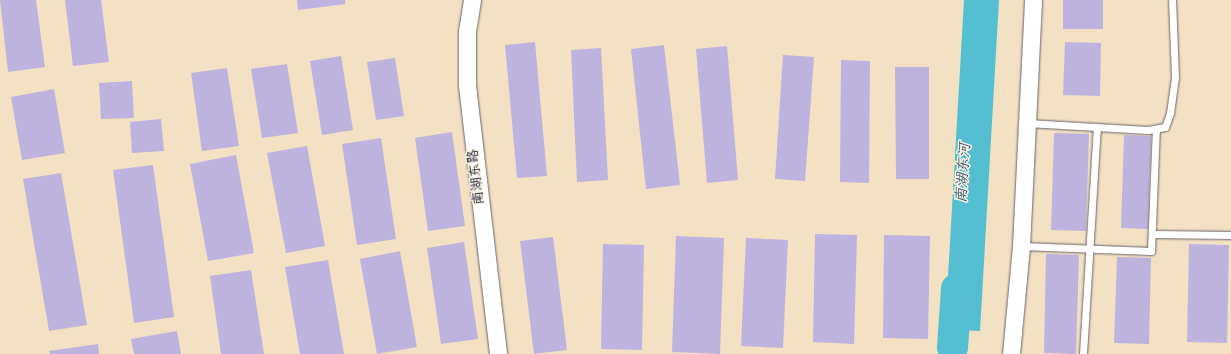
<!DOCTYPE html>
<html>
<head>
<meta charset="utf-8">
<style>
	body { margin:0 }
	#map { position:relative; width:1231px; height:354px; overflow:hidden; background:#f3e1c3; font-family:"Indie Flower","LXGW WenKai TC",sans-serif }
	div>[style] { position:absolute }
	.water>* { inset:0; background:#55bfd2 }
	.river>* { height:31px; margin:-15.5px; padding:0 15.5px; transform-origin:15.5px; border-radius:15.5px; background:#55bfd2 }
	.building>* { inset:0; background:#beb3de }
	.roads { filter:drop-shadow(0 0 1px #6b656b) drop-shadow(0 0 1px #6b656b) }
	.service>* { height:7px; margin:-3.5px; padding:0 3.5px; transform-origin:3.5px; border-radius:3.5px; background:#fff }
	.tertiary>* { height:17px; margin:-8.5px; padding:0 8.5px; transform-origin:8.5px; border-radius:8.5px; background:#fff }
	span { translate:-50% -50%; white-space:nowrap; text-align:center; line-height:1.15; -webkit-text-stroke:3px #fcf5e5; paint-order:stroke }
	.street-label { font-size:14px; color:#22223b }
	.water-label { font-size:15px; color:#345970; font-style:italic }
</style>
</head>
<body>
<div id="map">
	<div class="water">
		<div style="clip-path:polygon(964px 0,999px 0,980px 331px,945px 329px)"></div>
	</div>
	<div class="river">
		<div style="left:952px;top:347px;width:59px;rotate:-86.1deg"></div>
	</div>
	<div class="building">
		<div style="clip-path:polygon(0 0,36px 0,45px 67px,8px 72px)"></div>
		<div style="clip-path:polygon(65px 0,101px 0,109px 62px,73px 66px)"></div>
		<div style="clip-path:polygon(297px 0,345px 0,345px 4px,298px 10px)"></div>
		<div style="clip-path:polygon(1063px 0,1103px 0,1103px 29px,1063px 29px)"></div>
		<div style="clip-path:polygon(535px 42px,547px 176px,517px 178px,505px 45px)"></div>
		<div style="clip-path:polygon(1065px 42px,1101px 43px,1100px 96px,1063px 95px)"></div>
		<div style="clip-path:polygon(664px 45px,680px 185px,646px 189px,631px 49px)"></div>
		<div style="clip-path:polygon(727px 46px,738px 180px,707px 183px,696px 49px)"></div>
		<div style="clip-path:polygon(601px 48px,608px 180px,577px 182px,571px 50px)"></div>
		<div style="clip-path:polygon(783px 55px,814px 57px,805px 181px,775px 179px)"></div>
		<div style="clip-path:polygon(341px 56px,353px 130px,322px 135px,310px 61px)"></div>
		<div style="clip-path:polygon(395px 58px,404px 116px,376px 120px,367px 62px)"></div>
		<div style="clip-path:polygon(841px 60px,870px 61px,869px 183px,840px 182px)"></div>
		<div style="clip-path:polygon(287px 64px,298px 133px,262px 138px,251px 69px)"></div>
		<div style="clip-path:polygon(895px 67px,929px 67px,929px 179px,896px 179px)"></div>
		<div style="clip-path:polygon(227px 68px,239px 146px,202px 151px,191px 73px)"></div>
		<div style="clip-path:polygon(132px 81px,134px 118px,101px 119px,99px 83px)"></div>
		<div style="clip-path:polygon(54px 89px,65px 153px,22px 160px,11px 97px)"></div>
		<div style="clip-path:polygon(161px 119px,164px 151px,132px 153px,130px 122px)"></div>
		<div style="clip-path:polygon(452px 132px,465px 226px,428px 231px,415px 138px)"></div>
		<div style="clip-path:polygon(1054px 133px,1089px 134px,1086px 231px,1051px 230px)"></div>
		<div style="clip-path:polygon(1124px 135px,1151px 136px,1148px 229px,1121px 228px)"></div>
		<div style="clip-path:polygon(381px 138px,396px 239px,357px 245px,342px 144px)"></div>
		<div style="clip-path:polygon(307px 146px,325px 246px,286px 253px,267px 153px)"></div>
		<div style="clip-path:polygon(236px 155px,254px 253px,208px 261px,190px 164px)"></div>
		<div style="clip-path:polygon(153px 165px,174px 317px,134px 323px,113px 170px)"></div>
		<div style="clip-path:polygon(61px 173px,87px 325px,49px 331px,23px 179px)"></div>
		<div style="clip-path:polygon(815px 234px,857px 235px,854px 344px,813px 342px)"></div>
		<div style="clip-path:polygon(884px 235px,930px 236px,928px 339px,883px 338px)"></div>
		<div style="clip-path:polygon(676px 236px,724px 238px,720px 354px,672px 352px)"></div>
		<div style="clip-path:polygon(553px 237px,567px 350px,534px 354px,520px 241px)"></div>
		<div style="clip-path:polygon(746px 238px,788px 240px,783px 348px,741px 346px)"></div>
		<div style="clip-path:polygon(464px 242px,478px 339px,441px 344px,427px 248px)"></div>
		<div style="clip-path:polygon(603px 244px,644px 245px,642px 350px,601px 349px)"></div>
		<div style="clip-path:polygon(1189px 244px,1229px 245px,1227px 343px,1187px 342px)"></div>
		<div style="clip-path:polygon(400px 251px,417px 347px,377px 354px,360px 259px)"></div>
		<div style="clip-path:polygon(1046px 254px,1079px 255px,1076px 354px,1044px 353px)"></div>
		<div style="clip-path:polygon(1117px 257px,1151px 258px,1149px 344px,1114px 343px)"></div>
		<div style="clip-path:polygon(328px 260px,344px 354px,300px 354px,285px 267px)"></div>
		<div style="clip-path:polygon(251px 270px,264px 354px,221px 354px,210px 276px)"></div>
		<div style="clip-path:polygon(177px 331px,181px 354px,134px 354px,131px 339px)"></div>
		<div style="clip-path:polygon(98px 344px,99px 354px,50px 354px,49px 351px)"></div>
	</div>
	<div class="roads">
		<div class="service">
			<div style="left:1027px;top:123px;width:121px;rotate:3.3deg"></div>
			<div style="left:1148px;top:130px;width:17px;rotate:-10deg"></div>
			<div style="left:1165px;top:127px;width:15px;rotate:-70deg"></div>
			<div style="left:1170px;top:113px;width:36px;rotate:-82deg"></div>
			<div style="left:1175px;top:77px;width:77px;rotate:-92.2deg"></div>
			<div style="left:1152px;top:234px;width:79px;rotate:0.7deg"></div>
			<div style="left:1021px;top:246px;width:130px;rotate:2.2deg"></div>
			<div style="left:1151px;top:251px;width:122px;rotate:-87.7deg"></div>
			<div style="left:1083px;top:354px;width:227px;rotate:-86.5deg"></div>
		</div>
		<div class="tertiary">
			<div style="left:472px;top:0;width:32px;rotate:99deg"></div>
			<div style="left:467px;top:32px;width:53px;rotate:90deg"></div>
			<div style="left:467px;top:85px;width:271px;rotate:83.4deg"></div>
			<div style="left:1011px;top:354px;width:108px;rotate:-84.7deg"></div>
			<div style="left:1021px;top:246px;width:246px;rotate:-87.2deg"></div>
		</div>
	</div>
	<div class="street-label">
		<span style="left:477px;top:177px;rotate:-97deg">南湖东路</span>
	</div>
	<div class="water-label">
		<span style="left:964px;top:173px;rotate:-86deg">南湖东河</span>
	</div>
</div>
</body>
</html>
